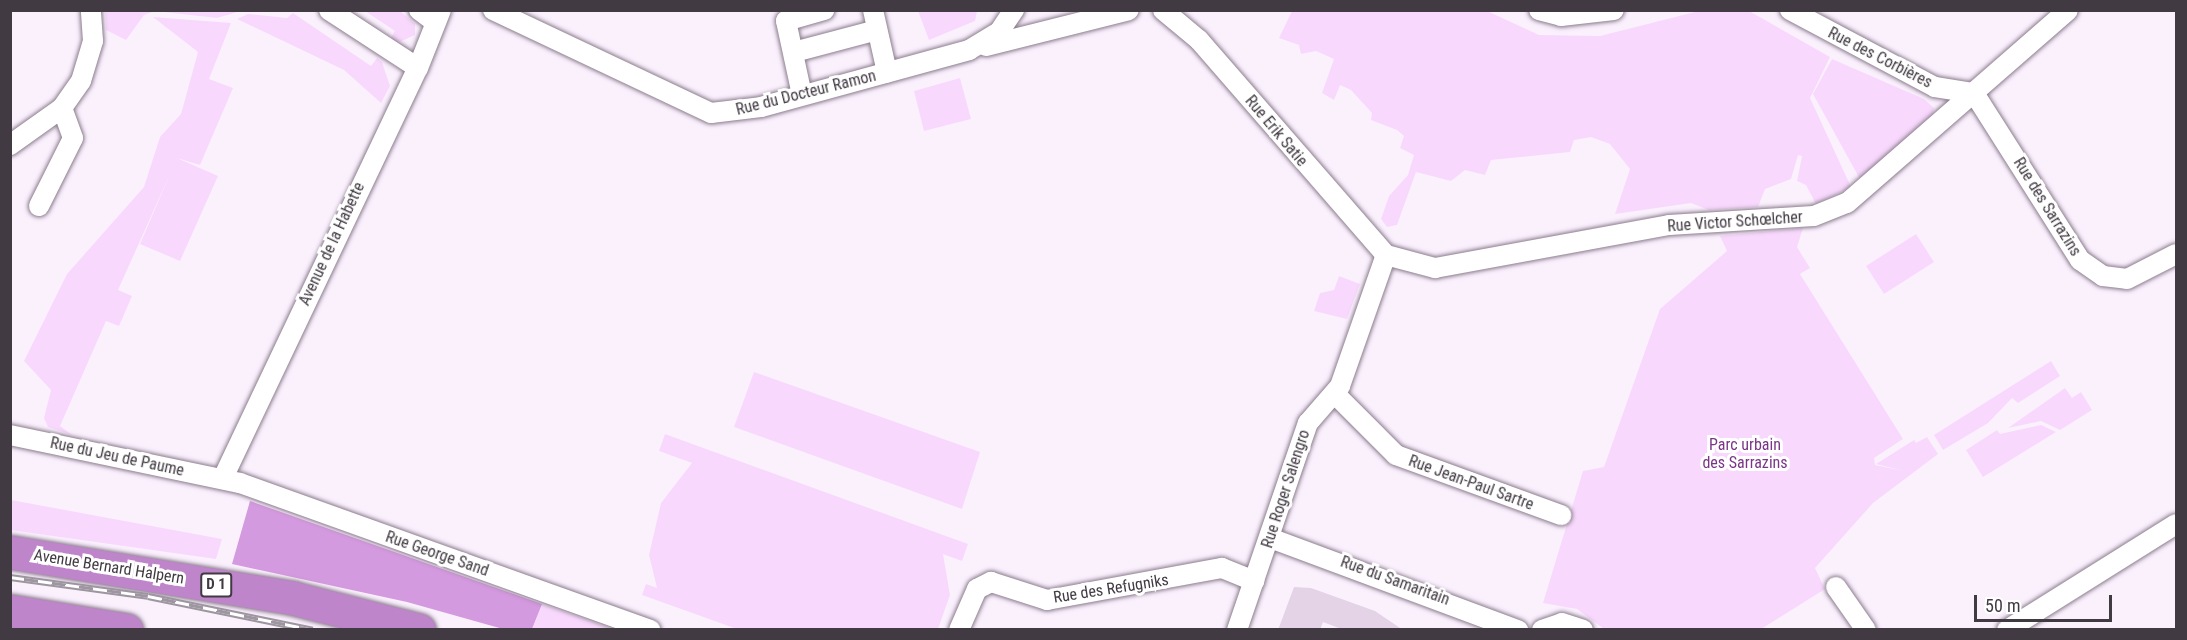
<!DOCTYPE html>
<html>
<head>
<meta charset="utf-8">
<style>
	body { margin:0 }
	#map { position:relative; width:2187px; height:640px; overflow:hidden; background:#fbf1fd; font-family:"Roboto Condensed",sans-serif }
	div>[style] { position:absolute }
	.green>* { inset:0; background:#f8d9fd }
	.forest>* { inset:0; background:#d49adf }
	.building>* { inset:0; background:#e4d3e6 }
	.roads { filter:drop-shadow(0 0 2px #8b7c8e) drop-shadow(0 0 2px #8b7c8e) }
	.street>* { height:20px; margin:-10px; padding:0 10px; transform-origin:10px; border-radius:10px; background:#fff }
	.highway>* { height:33px; margin:-16.5px; padding:0 16.5px; transform-origin:16.5px; border-radius:16.5px; background:#bf85ca }
	.rail>* { height:7px; margin-top:-3.5px; transform-origin:0; background:repeating-linear-gradient(90deg,#fff 0 14px,#9d959f 0 28px); box-sizing:border-box; border-block:2px solid #9d959f }
	span { translate:-50% -50%; white-space:nowrap; text-align:center; line-height:1.15; -webkit-text-stroke:6px #fff; paint-order:stroke }
	.shield-label span { padding:2px 4px; background:#fff; border:2px solid; border-radius:4px; -webkit-text-stroke-width:0 }
	.shield-label { font-size:15px; color:#413a42; font-weight:700 }
	.street-label { font-size:16px; color:#413a42 }
	.park-label { font-size:16px; color:#7a3586 }
	.frame { position:absolute; inset:0; border:12px solid #413a42; pointer-events:none }
	.scale { position:absolute; left:1974px; top:595px; width:138px; height:27px; box-sizing:border-box; border:3px solid #413a42; border-top:0; padding-left:8px; font-size:18px; line-height:21px; white-space:nowrap; color:#413a42; -webkit-text-stroke:4px #fff; paint-order:stroke }
</style>
</head>
<body>
<div id="map">
	<div class="green">
		<div style="clip-path:polygon(105px 11px,105px 10px,241px 11px,217px 18px,155px 11px,144px 15px,126px 40px,106px 30px)"></div>
		<div style="clip-path:polygon(365px 11px,400px 11px,415px 24px,415px 35px,397px 43px,390px 40px,395px 31px)"></div>
		<div style="clip-path:polygon(918px 11px,918px 10px,977px 11px,975px 21px,929px 40px)"></div>
		<div style="clip-path:polygon(1292px 11px,1487px 11px,1539px 35px,1600px 36px,1699px 11px,1749px 11px,1830px 57px,1810px 98px,1851px 187px,1816px 204px,1806px 185px,1797px 181px,1802px 156px,1798px 155px,1791px 179px,1765px 189px,1758px 207px,1709px 210px,1691px 203px,1615px 214px,1630px 169px,1610px 144px,1591px 137px,1574px 140px,1570px 152px,1491px 160px,1485px 175px,1465px 170px,1451px 181px,1416px 172px,1397px 225px,1387px 227px,1381px 219px,1389px 196px,1408px 175px,1414px 155px,1400px 148px,1404px 136px,1397px 130px,1371px 120px,1372px 113px,1351px 90px,1340px 85px,1334px 100px,1322px 93px,1334px 59px,1316px 51px,1301px 54px,1299px 45px,1279px 38px)"></div>
		<div style="clip-path:polygon(293px 13px,371px 66px,377px 58px,382px 62px,390px 86px,381px 103px,344px 70px,237px 19px,248px 14px,287px 18px)"></div>
		<div style="clip-path:polygon(153px 17px,231px 23px,209px 79px,233px 88px,200px 165px,177px 158px,218px 176px,180px 261px,140px 244px,170px 174px,118px 290px,132px 296px,119px 326px,106px 321px,60px 426px,72px 435px,48px 427px,44px 418px,51px 390px,24px 361px,67px 274px,144px 187px,160px 137px,181px 114px,198px 52px)"></div>
		<div style="clip-path:polygon(1832px 59px,1924px 99px,1934px 108px,1933px 115px,1861px 181px,1813px 94px)"></div>
		<div style="clip-path:polygon(960px 78px,971px 119px,924px 131px,914px 91px)"></div>
		<div style="clip-path:polygon(1803px 228px,1797px 247px,1810px 268px,1800px 274px,1903px 439px,1874px 458px,1875px 465px,1904px 471px,1876px 464px,1914px 440px,1916px 443px,1927px 437px,1938px 454px,1873px 503px,1815px 568px,1825px 589px,1761px 629px,1604px 629px,1577px 609px,1543px 603px,1583px 471px,1604px 467px,1660px 309px,1727px 251px,1720px 236px)"></div>
		<div style="clip-path:polygon(1916px 234px,1934px 262px,1884px 294px,1866px 266px)"></div>
		<div style="clip-path:polygon(1339px 276px,1360px 284px,1347px 319px,1314px 311px,1320px 293px,1334px 290px)"></div>
		<div style="clip-path:polygon(2051px 361px,2060px 376px,2018px 403px,2012px 398px,1988px 423px,1943px 450px,1934px 435px)"></div>
		<div style="clip-path:polygon(754px 372px,980px 452px,962px 509px,734px 427px)"></div>
		<div style="clip-path:polygon(2065px 388px,2072px 398px,2081px 392px,2092px 410px,2060px 430px,2041px 421px,2008px 428px)"></div>
		<div style="clip-path:polygon(2041px 425px,2056px 432px,1983px 477px,1966px 450px,1997px 430px,2000px 434px)"></div>
		<div style="clip-path:polygon(665px 434px,968px 544px,962px 561px,943px 554px,950px 595px,938px 629px,737px 629px,642px 595px,646px 584px,657px 588px,649px 555px,661px 503px,692px 463px,659px 451px)"></div>
		<div style="clip-path:polygon(11px 500px,222px 539px,216px 559px,11px 530px)"></div>
		<div style="clip-path:polygon(542px 604px,612px 629px,532px 630px)"></div>
	</div>
	<div class="forest">
		<div style="clip-path:polygon(250px 501px,542px 604px,532px 629px,503px 629px,407px 602px,232px 564px)"></div>
	</div>
	<div class="building">
		<div style="clip-path:polygon(1294px 587px,1311px 588px,1375px 611px,1403px 630px,1344px 630px,1323px 622px,1320px 630px,1278px 630px)"></div>
	</div>
	<div class="roads">
		<div class="street">
			<div style="left:329px;top:10px;width:106px;rotate:33.1deg"></div>
			<div style="left:419px;top:10px;width:20px;rotate:37deg"></div>
			<div style="left:493px;top:10px;width:241px;rotate:25.3deg"></div>
			<div style="left:711px;top:113px;width:50px;rotate:-6.8deg"></div>
			<div style="left:761px;top:107px;width:216px;rotate:-15.3deg"></div>
			<div style="left:969px;top:50px;width:35px;rotate:-31deg"></div>
			<div style="left:999px;top:32px;width:27px;rotate:-56deg"></div>
			<div style="left:873px;top:10px;width:64px;rotate:77.3deg"></div>
			<div style="left:1163px;top:10px;width:47px;rotate:39.8deg"></div>
			<div style="left:1199px;top:40px;width:285px;rotate:49deg"></div>
			<div style="left:1386px;top:255px;width:51px;rotate:14.9deg"></div>
			<div style="left:1435px;top:268px;width:238px;rotate:-10.4deg"></div>
			<div style="left:1669px;top:225px;width:145px;rotate:-3.6deg"></div>
			<div style="left:1814px;top:216px;width:35px;rotate:-22deg"></div>
			<div style="left:1847px;top:203px;width:293px;rotate:-41.1deg"></div>
			<div style="left:1539px;top:10px;width:23px;rotate:15deg"></div>
			<div style="left:1561px;top:16px;width:53px;rotate:-6.5deg"></div>
			<div style="left:1790px;top:10px;width:164px;rotate:28deg"></div>
			<div style="left:1935px;top:87px;width:39px;rotate:9deg"></div>
			<div style="left:986px;top:46px;width:147px;rotate:-14.1deg"></div>
			<div style="left:794px;top:52px;width:86px;rotate:-14.8deg"></div>
			<div style="left:1974px;top:93px;width:198px;rotate:57.6deg"></div>
			<div style="left:2080px;top:260px;width:28px;rotate:35deg"></div>
			<div style="left:2103px;top:276px;width:24px;rotate:7deg"></div>
			<div style="left:2127px;top:279px;width:55px;rotate:-27deg"></div>
			<div style="left:802px;top:95px;width:76px;rotate:-102.2deg"></div>
			<div style="left:786px;top:21px;width:40px;rotate:-16deg"></div>
			<div style="left:10px;top:145px;width:64px;rotate:-35.4deg"></div>
			<div style="left:62px;top:108px;width:33px;rotate:-55deg"></div>
			<div style="left:81px;top:81px;width:42px;rotate:-73.3deg"></div>
			<div style="left:93px;top:41px;width:31px;rotate:-94deg"></div>
			<div style="left:39px;top:206px;width:76px;rotate:-63.4deg"></div>
			<div style="left:73px;top:138px;width:32px;rotate:-110deg"></div>
			<div style="left:1335px;top:394px;width:86px;rotate:45deg"></div>
			<div style="left:1396px;top:455px;width:176px;rotate:20deg"></div>
			<div style="left:10px;top:435px;width:235px;rotate:11.8deg"></div>
			<div style="left:240px;top:483px;width:436px;rotate:19.7deg"></div>
			<div style="left:223px;top:478px;width:454px;rotate:-64.6deg"></div>
			<div style="left:418px;top:68px;width:62px;rotate:-68.4deg"></div>
			<div style="left:1270px;top:538px;width:265px;rotate:20.4deg"></div>
			<div style="left:1836px;top:587px;width:52px;rotate:55.1deg"></div>
			<div style="left:959px;top:630px;width:45px;rotate:-66.3deg"></div>
			<div style="left:977px;top:589px;width:16px;rotate:-27deg"></div>
			<div style="left:991px;top:582px;width:59px;rotate:17.8deg"></div>
			<div style="left:1047px;top:600px;width:178px;rotate:-10.4deg"></div>
			<div style="left:1222px;top:568px;width:35px;rotate:22deg"></div>
			<div style="left:1237px;top:630px;width:219px;rotate:-71.1deg"></div>
			<div style="left:1308px;top:423px;width:49px;rotate:-49.1deg"></div>
			<div style="left:1340px;top:386px;width:139px;rotate:-70.7deg"></div>
			<div style="left:1542px;top:630px;width:21px;rotate:-19deg"></div>
			<div style="left:1562px;top:623px;width:22px;rotate:18deg"></div>
			<div style="left:2007px;top:630px;width:199px;rotate:-32.1deg"></div>
		</div>
		<div class="highway">
			<div style="left:10px;top:552px;width:287px;rotate:9.2deg"></div>
			<div style="left:293px;top:598px;width:130px;rotate:14.3deg"></div>
			<div style="left:10px;top:611px;width:118px;rotate:9.3deg"></div>
		</div>
	</div>
	<div class="rail">
		<div style="left:10px;top:577px;width:139px;rotate:7.8deg"></div>
		<div style="left:148px;top:596px;width:168px;rotate:11.6deg"></div>
	</div>
	<div class="shield-label">
		<span style="left:216px;top:585px">D 1</span>
	</div>
	<div class="street-label">
		<span style="left:1880px;top:58px;rotate:27deg">Rue des Corbières</span>
		<span style="left:806px;top:93px;rotate:-14deg">Rue du Docteur Ramon</span>
		<span style="left:1276px;top:131px;rotate:50deg">Rue Erik Satie</span>
		<span style="left:2047px;top:207px;rotate:58deg">Rue des Sarrazins</span>
		<span style="left:1735px;top:222px;rotate:-4deg">Rue Victor Schœlcher</span>
		<span style="left:332px;top:244px;rotate:-65deg">Avenue de la Habette</span>
		<span style="left:117px;top:457px;rotate:12deg">Rue du Jeu de Paume</span>
		<span style="left:1471px;top:483px;rotate:20deg">Rue Jean-Paul Sartre</span>
		<span style="left:1286px;top:489px;rotate:-72deg">Rue Roger Salengro</span>
		<span style="left:437px;top:554px;rotate:19deg">Rue George Sand</span>
		<span style="left:109px;top:567px;rotate:9deg">Avenue Bernard Halpern</span>
		<span style="left:1395px;top:581px;rotate:20deg">Rue du Samaritain</span>
		<span style="left:1111px;top:589px;rotate:-9deg">Rue des Refugniks</span>
	</div>
	<div class="park-label">
		<span style="left:1745px;top:454px">Parc urbain<br>des Sarrazins</span>
	</div>
	<div class="frame"></div>
	<div class="scale">50 m</div>
</div>
</body>
</html>
